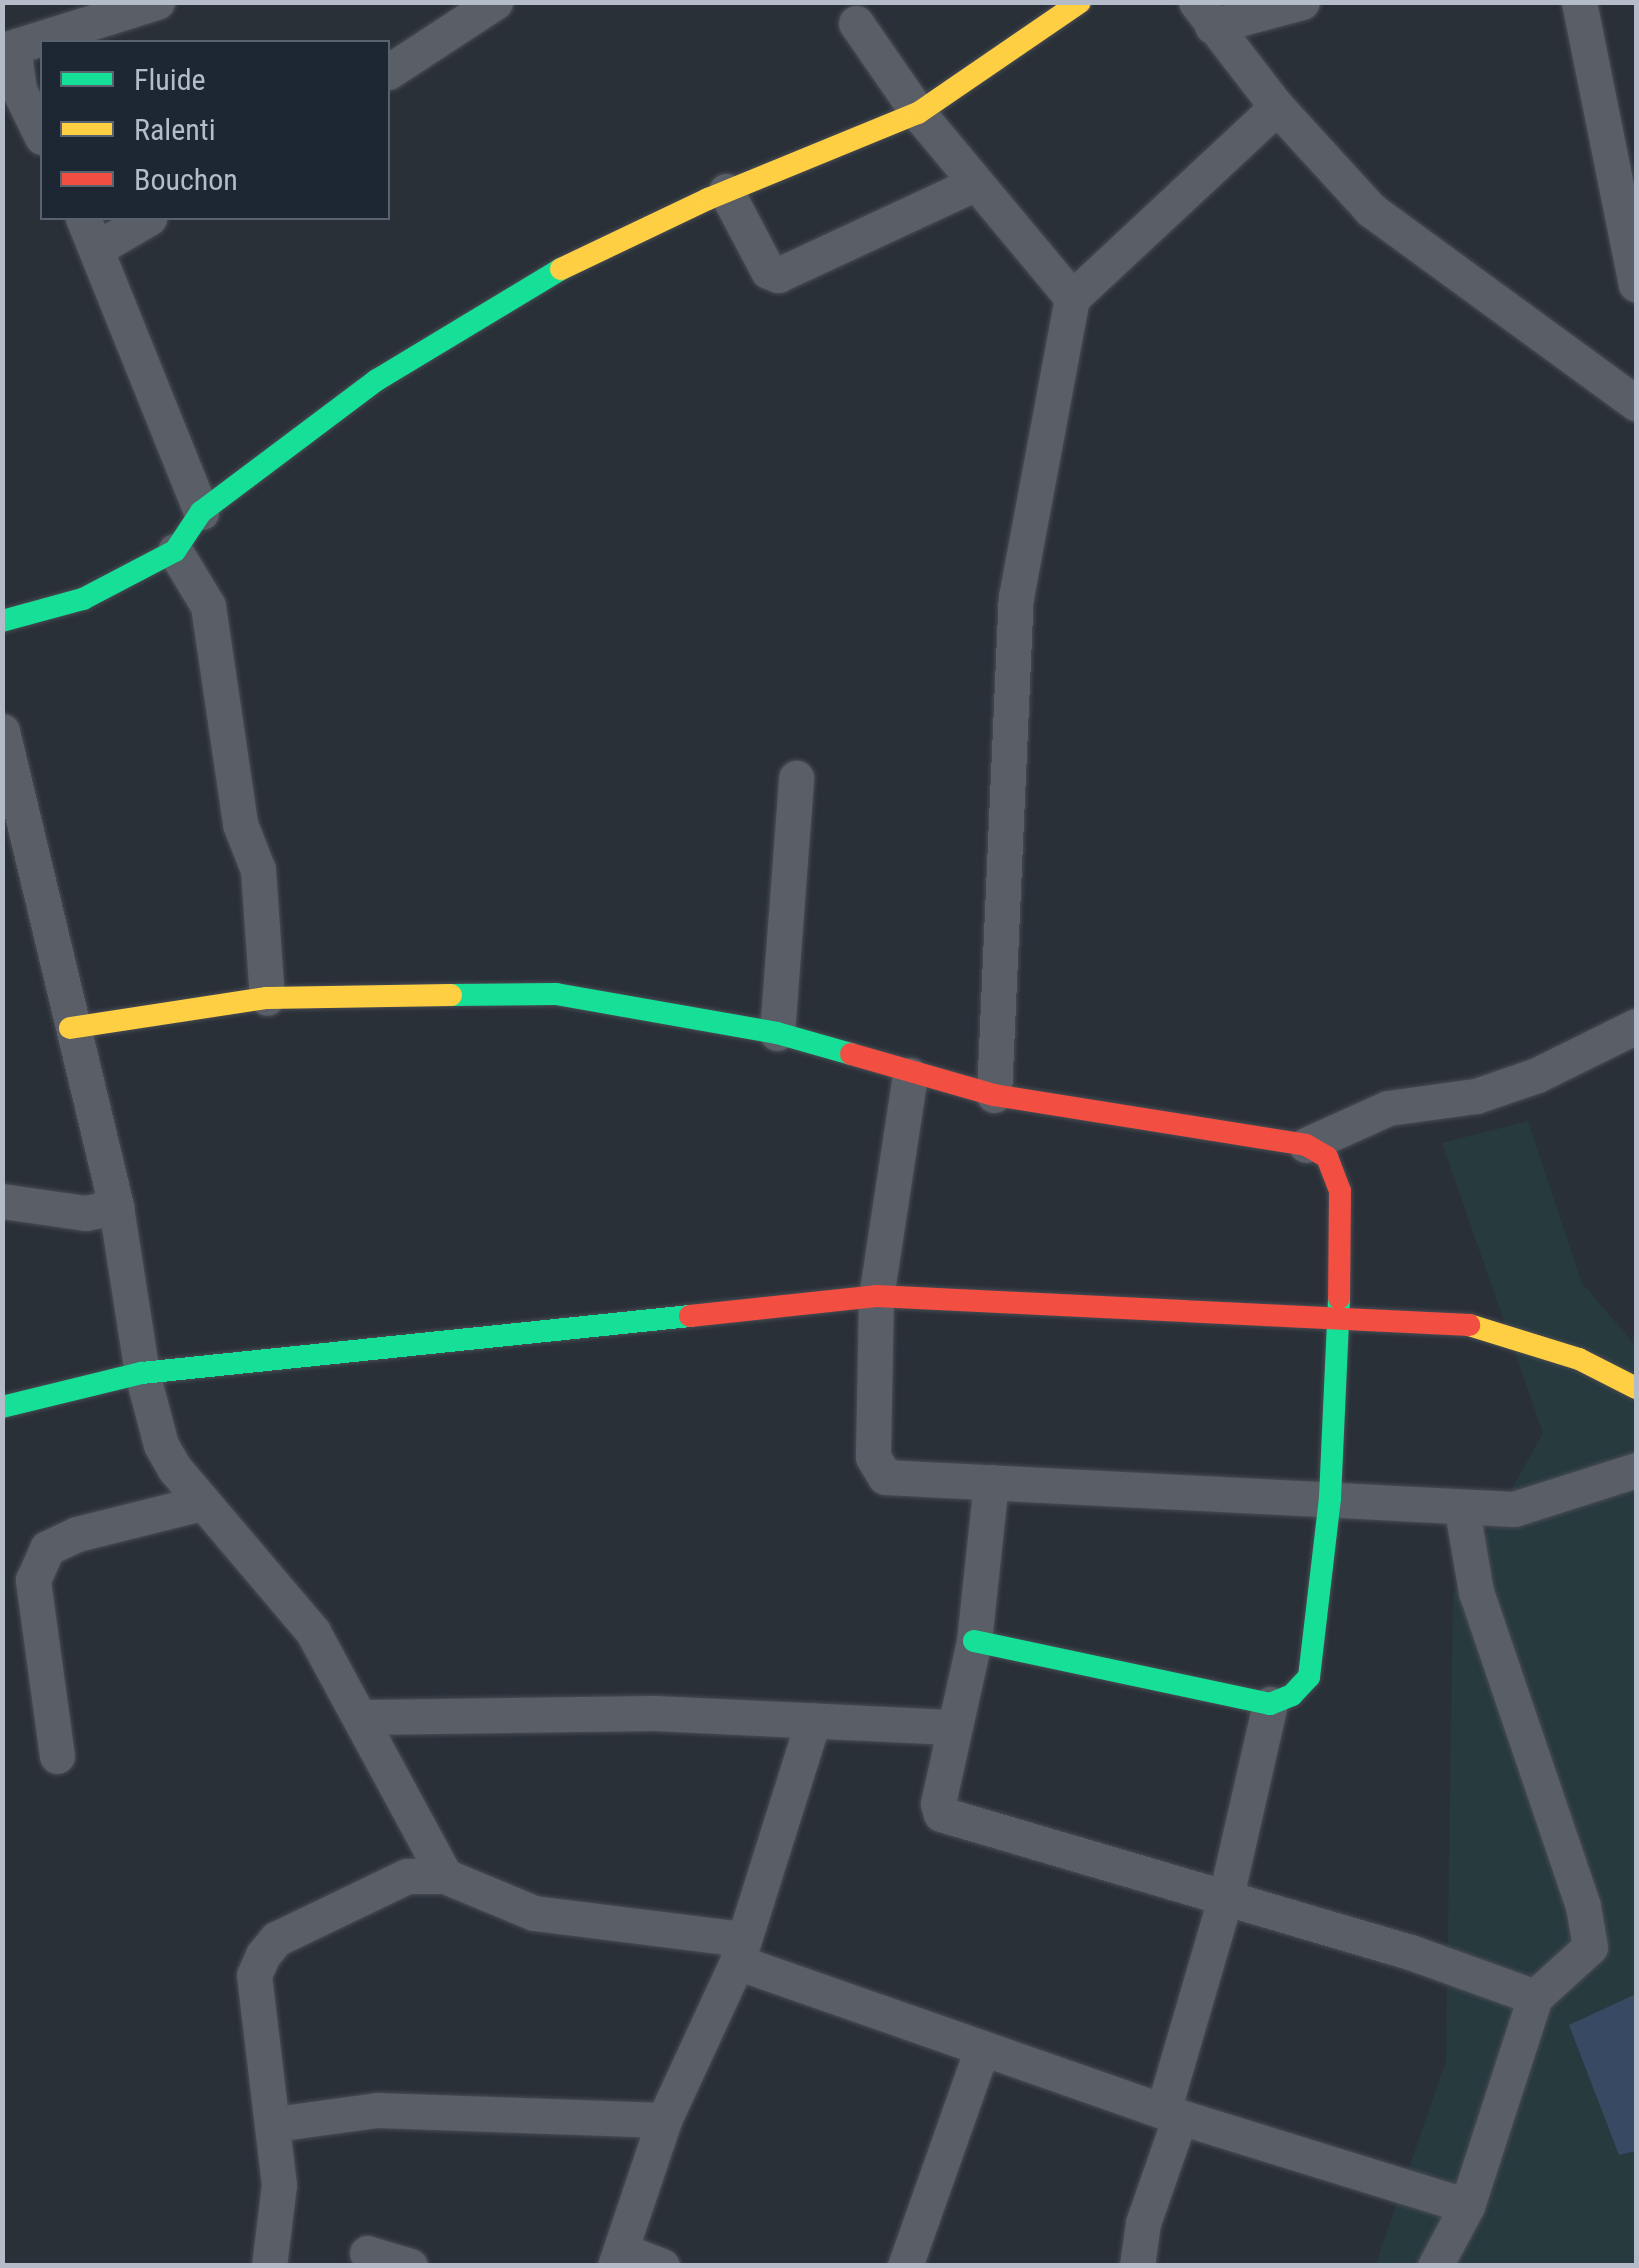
<!DOCTYPE html>
<html>
<head>
<meta charset="utf-8">
<style>
	body { margin:0 }
	#map { position:relative; width:1639px; height:2268px; overflow:hidden; background:#2a3038; font-family:"Roboto Condensed",sans-serif }
	div>[style] { position:absolute }
	.green>* { inset:0; background:#273a3e }
	.water>* { inset:0; background:#384963 }
	.roads { filter:drop-shadow(0 0 2px #484c53) drop-shadow(0 0 2px #484c53) }
	.street>* { height:35px; margin:-17.5px; padding:0 17.5px; transform-origin:17.5px; border-radius:17.5px; background:#5a5e66 }
	.fast>* { height:22px; margin:-11px; padding:0 11px; transform-origin:11px; border-radius:11px; background:#16e098 }
	.slow>* { height:22px; margin:-11px; padding:0 11px; transform-origin:11px; border-radius:11px; background:#ffcf43 }
	.jam>* { height:22px; margin:-11px; padding:0 11px; transform-origin:11px; border-radius:11px; background:#f24e42 }
	span { translate:-50% -50%; white-space:nowrap; text-align:center; line-height:1.15; -webkit-text-stroke:9px #1d2633; paint-order:stroke }
	.frame { position:absolute; inset:0; border:5px solid #b4bcc9; pointer-events:none }
	.legend { position:absolute; left:40px; top:40px; width:350px; height:180px; box-sizing:border-box; background:#1d2633; border:2px solid #59626f; margin:0; padding:12px 18px; list-style:none; font-size:30px; color:#b4bcc9 }
	.legend li { display:flex; align-items:center; gap:20px; height:50px }
	.legend b { width:50px; border:2px solid #59626f }
</style>
</head>
<body>
<div id="map">
	<div class="green">
		<div style="clip-path:polygon(1528px 1121px,1582px 1283px,1636px 1346px,1636px 2265px,1375px 2266px,1446px 2061px,1453px 1594px,1543px 1433px,1442px 1143px)"></div>
	</div>
	<div class="water">
		<div style="clip-path:polygon(1636px 1994px,1636px 2151px,1619px 2155px,1569px 2025px)"></div>
	</div>
	<div class="roads">
		<div class="street">
			<div style="left:1196px;top:2px;width:133px;rotate:52.4deg"></div>
			<div style="left:1277px;top:107px;width:139px;rotate:47.6deg"></div>
			<div style="left:1371px;top:210px;width:328px;rotate:36.1deg"></div>
			<div style="left:1579px;top:2px;width:288px;rotate:78.6deg"></div>
			<div style="left:856px;top:23px;width:109px;rotate:55.4deg"></div>
			<div style="left:918px;top:113px;width:241px;rotate:50.2deg"></div>
			<div style="left:1212px;top:26px;width:93px;rotate:-14.9deg"></div>
			<div style="left:388px;top:72px;width:128px;rotate:-33.2deg"></div>
			<div style="left:42px;top:137px;width:52px;rotate:-116.1deg"></div>
			<div style="left:19px;top:90px;width:43px;rotate:-97.9deg"></div>
			<div style="left:13px;top:47px;width:151px;rotate:-17.4deg"></div>
			<div style="left:726px;top:191px;width:90px;rotate:62.3deg"></div>
			<div style="left:768px;top:271px;width:11px;rotate:22deg"></div>
			<div style="left:778px;top:275px;width:218px;rotate:-24.9deg"></div>
			<div style="left:83px;top:218px;width:317px;rotate:68.1deg"></div>
			<div style="left:99px;top:247px;width:58px;rotate:-30.1deg"></div>
			<div style="left:175px;top:551px;width:64px;rotate:59deg"></div>
			<div style="left:208px;top:606px;width:220px;rotate:81.6deg"></div>
			<div style="left:240px;top:824px;width:49px;rotate:68.6deg"></div>
			<div style="left:258px;top:870px;width:128px;rotate:86deg"></div>
			<div style="left:2px;top:731px;width:489px;rotate:76.5deg"></div>
			<div style="left:116px;top:1207px;width:168px;rotate:81.1deg"></div>
			<div style="left:142px;top:1373px;width:74px;rotate:75.2deg"></div>
			<div style="left:161px;top:1445px;width:28px;rotate:60deg"></div>
			<div style="left:175px;top:1469px;width:214px;rotate:49.7deg"></div>
			<div style="left:313px;top:1632px;width:277px;rotate:61.6deg"></div>
			<div style="left:445px;top:1876px;width:96px;rotate:22.6deg"></div>
			<div style="left:534px;top:1913px;width:211px;rotate:7.1deg"></div>
			<div style="left:777px;top:1033px;width:256px;rotate:-85.7deg"></div>
			<div style="left:910px;top:1075px;width:224px;rotate:98.7deg"></div>
			<div style="left:876px;top:1296px;width:161px;rotate:91.1deg"></div>
			<div style="left:873px;top:1457px;width:23px;rotate:59deg"></div>
			<div style="left:885px;top:1477px;width:630px;rotate:2.91deg"></div>
			<div style="left:1514px;top:1509px;width:128px;rotate:-17.7deg"></div>
			<div style="left:994px;top:1095px;width:498px;rotate:-87.5deg"></div>
			<div style="left:1016px;top:597px;width:304px;rotate:-79.4deg"></div>
			<div style="left:1072px;top:298px;width:280px;rotate:-43deg"></div>
			<div style="left:1306px;top:1145px;width:90px;rotate:-24.3deg"></div>
			<div style="left:1388px;top:1108px;width:89px;rotate:-7.8deg"></div>
			<div style="left:1476px;top:1096px;width:65px;rotate:-19deg"></div>
			<div style="left:1537px;top:1075px;width:110px;rotate:-26.3deg"></div>
			<div style="left:2px;top:1201px;width:84px;rotate:8.2deg"></div>
			<div style="left:85px;top:1213px;width:32px;rotate:-11deg"></div>
			<div style="left:991px;top:1482px;width:160px;rotate:96.1deg"></div>
			<div style="left:974px;top:1641px;width:167px;rotate:102.5deg"></div>
			<div style="left:938px;top:1804px;width:10px;rotate:73deg"></div>
			<div style="left:941px;top:1814px;width:489px;rotate:16.4deg"></div>
			<div style="left:1410px;top:1952px;width:133px;rotate:19.8deg"></div>
			<div style="left:365px;top:1717px;width:289px;rotate:-0.8deg"></div>
			<div style="left:654px;top:1713px;width:301px;rotate:2.7deg"></div>
			<div style="left:57px;top:1756px;width:178px;rotate:-97.8deg"></div>
			<div style="left:33px;top:1580px;width:35px;rotate:-66deg"></div>
			<div style="left:47px;top:1548px;width:33px;rotate:-25deg"></div>
			<div style="left:77px;top:1534px;width:128px;rotate:-14deg"></div>
			<div style="left:737px;top:1962px;width:469px;rotate:19.3deg"></div>
			<div style="left:1180px;top:2117px;width:300px;rotate:17.2deg"></div>
			<div style="left:1163px;top:2111px;width:224px;rotate:-73.7deg"></div>
			<div style="left:1226px;top:1896px;width:197px;rotate:-77.1deg"></div>
			<div style="left:275px;top:2124px;width:103px;rotate:-7.8deg"></div>
			<div style="left:377px;top:2110px;width:287px;rotate:2deg"></div>
			<div style="left:621px;top:2250px;width:44px;rotate:21.3deg"></div>
			<div style="left:367px;top:2253px;width:45px;rotate:16.8deg"></div>
			<div style="left:269px;top:2266px;width:82px;rotate:-83deg"></div>
			<div style="left:279px;top:2185px;width:211px;rotate:-96.8deg"></div>
			<div style="left:254px;top:1975px;width:22px;rotate:-66deg"></div>
			<div style="left:263px;top:1955px;width:21px;rotate:-51deg"></div>
			<div style="left:276px;top:1939px;width:145px;rotate:-25.7deg"></div>
			<div style="left:407px;top:1876px;width:38px"></div>
			<div style="left:615px;top:2266px;width:154px;rotate:-71.4deg"></div>
			<div style="left:664px;top:2120px;width:174px;rotate:-65.2deg"></div>
			<div style="left:737px;top:1962px;width:253px;rotate:-72.5deg"></div>
			<div style="left:905px;top:2266px;width:231px;rotate:-70.5deg"></div>
			<div style="left:1137px;top:2266px;width:43px;rotate:-82.1deg"></div>
			<div style="left:1143px;top:2223px;width:112px;rotate:-70.8deg"></div>
			<div style="left:1435px;top:2266px;width:68px;rotate:-61.9deg"></div>
			<div style="left:1467px;top:2206px;width:220px;rotate:-72deg"></div>
			<div style="left:1535px;top:1997px;width:74px;rotate:-42.3deg"></div>
			<div style="left:1590px;top:1947px;width:42px;rotate:-99.7deg"></div>
			<div style="left:1583px;top:1906px;width:332px;rotate:-108.8deg"></div>
			<div style="left:1476px;top:1592px;width:83px;rotate:-99.7deg"></div>
		</div>
		<div class="fast">
			<div style="left:2px;top:621px;width:84px;rotate:-15.2deg"></div>
			<div style="left:83px;top:599px;width:104px;rotate:-27.6deg"></div>
			<div style="left:175px;top:551px;width:47px;rotate:-56.3deg"></div>
			<div style="left:201px;top:512px;width:220px;rotate:-36.9deg"></div>
			<div style="left:377px;top:380px;width:215px;rotate:-31.1deg"></div>
			<div style="left:451px;top:995px;width:105px;rotate:-0.5deg"></div>
			<div style="left:556px;top:994px;width:224px;rotate:10deg"></div>
			<div style="left:777px;top:1033px;width:77px;rotate:15.8deg"></div>
			<div style="left:2px;top:1407px;width:144px;rotate:-13.7deg"></div>
			<div style="left:142px;top:1373px;width:551px;rotate:-5.94deg"></div>
			<div style="left:974px;top:1641px;width:303px;rotate:12deg"></div>
			<div style="left:1270px;top:1704px;width:24px;rotate:-22deg"></div>
			<div style="left:1292px;top:1695px;width:25px;rotate:-47deg"></div>
			<div style="left:1309px;top:1677px;width:180px;rotate:-83.3deg"></div>
			<div style="left:1330px;top:1498px;width:200px;rotate:-87.4deg"></div>
		</div>
		<div class="slow">
			<div style="left:561px;top:269px;width:163px;rotate:-25.5deg"></div>
			<div style="left:708px;top:199px;width:227px;rotate:-22.3deg"></div>
			<div style="left:918px;top:113px;width:196px;rotate:-34.4deg"></div>
			<div style="left:70px;top:1028px;width:199px;rotate:-8.7deg"></div>
			<div style="left:267px;top:998px;width:184px;rotate:-0.9deg"></div>
			<div style="left:1469px;top:1325px;width:115px;rotate:17.2deg"></div>
			<div style="left:1579px;top:1359px;width:64px;rotate:27deg"></div>
		</div>
		<div class="jam">
			<div style="left:851px;top:1054px;width:149px;rotate:16deg"></div>
			<div style="left:994px;top:1095px;width:316px;rotate:9.1deg"></div>
			<div style="left:1306px;top:1145px;width:24px;rotate:30deg"></div>
			<div style="left:1327px;top:1157px;width:36px;rotate:69deg"></div>
			<div style="left:1340px;top:1191px;width:107px;rotate:90.5deg"></div>
			<div style="left:690px;top:1316px;width:187px;rotate:-6.1deg"></div>
			<div style="left:876px;top:1296px;width:594px;rotate:2.8deg"></div>
		</div>
	</div>
	<div class="frame"></div>
	<ul class="legend">
	<li><b style="height:12px;background:#16e098"></b>Fluide</li>
	<li><b style="height:12px;background:#ffcf43"></b>Ralenti</li>
	<li><b style="height:12px;background:#f24e42"></b>Bouchon</li>
	</ul>
</div>
</body>
</html>
